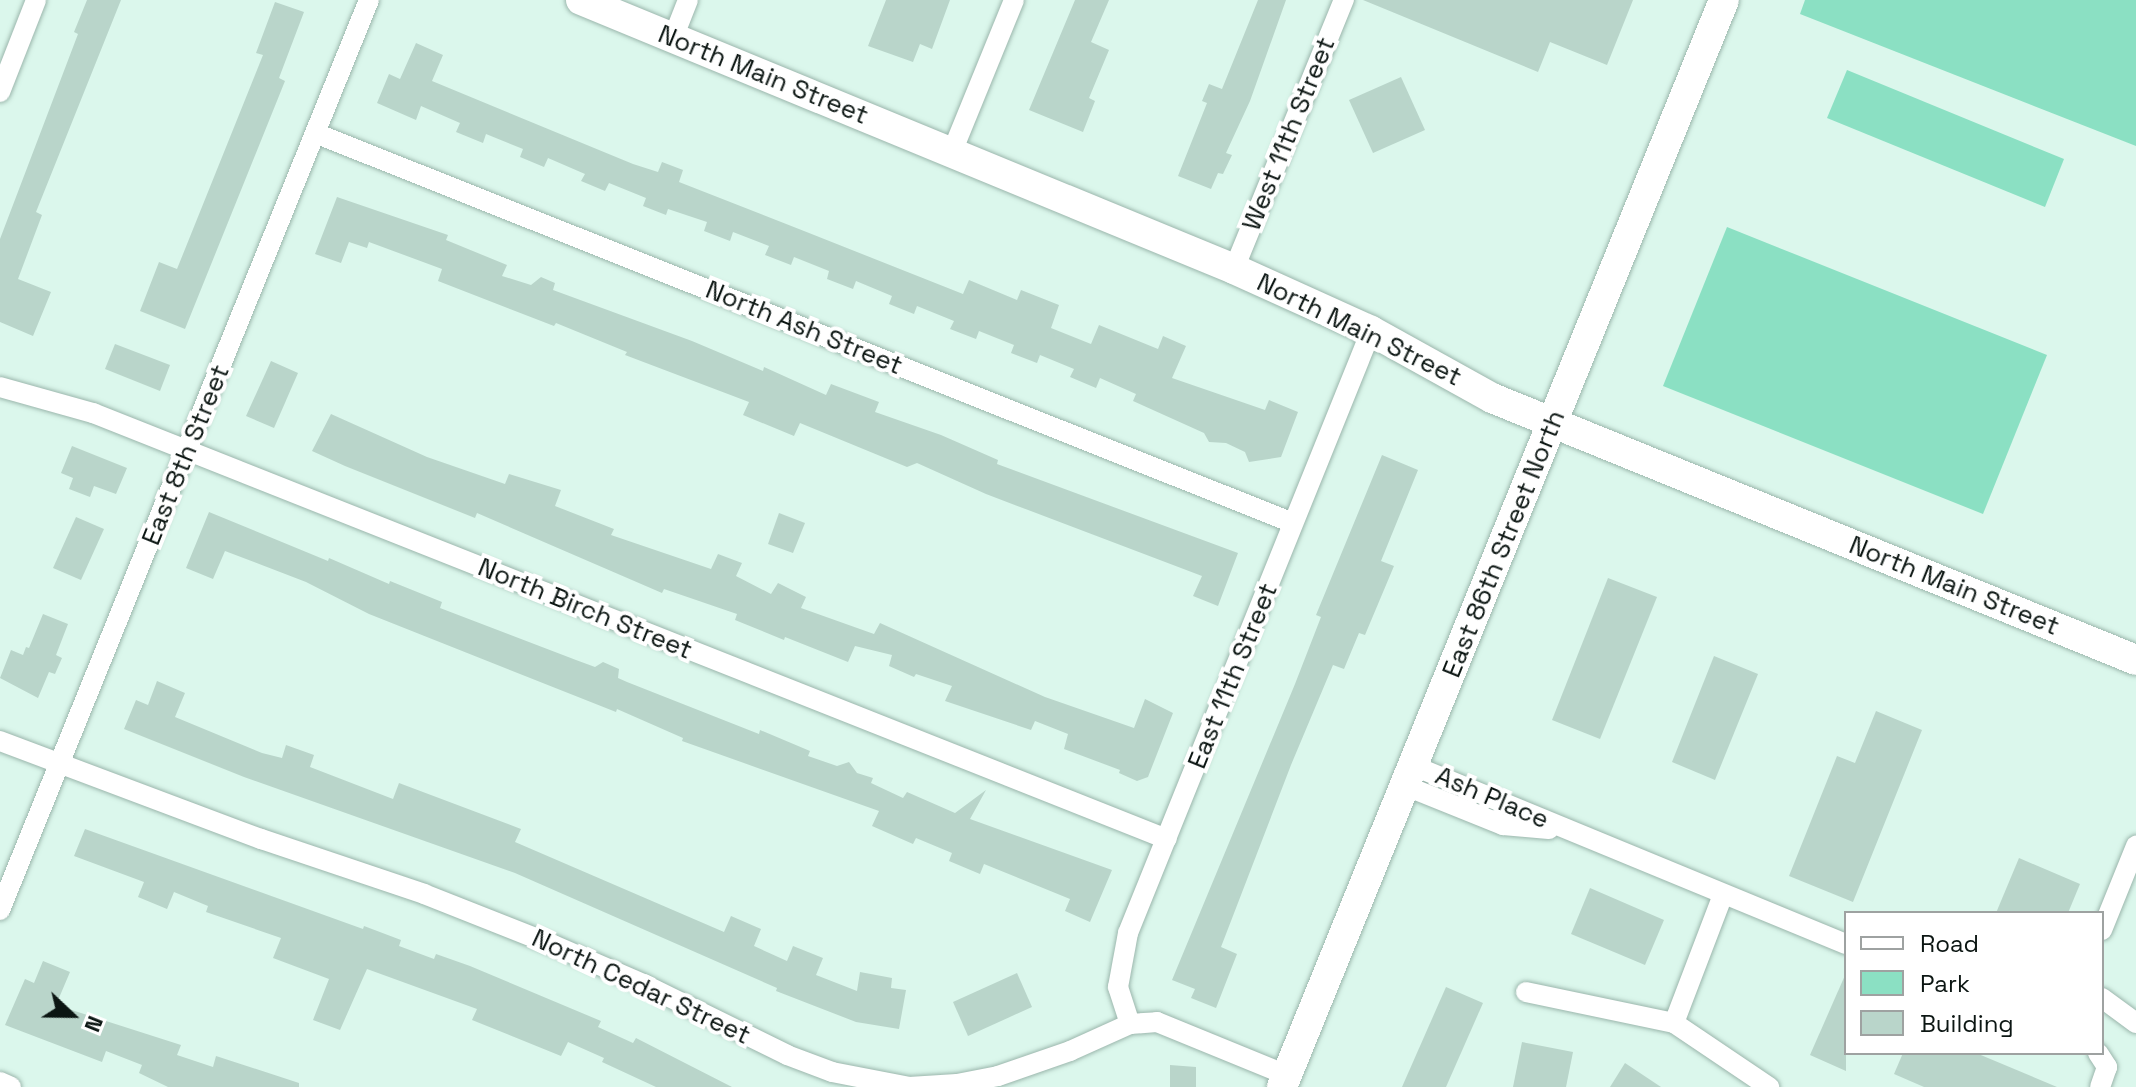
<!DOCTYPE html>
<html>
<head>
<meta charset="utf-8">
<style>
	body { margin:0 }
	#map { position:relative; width:2136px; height:1087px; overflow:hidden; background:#dbf7ec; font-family:"Space Grotesk",sans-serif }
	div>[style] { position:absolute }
	.green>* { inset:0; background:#8be0c3 }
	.building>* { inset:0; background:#b9d5ca }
	.roads { filter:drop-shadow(0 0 2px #9bb6ac) drop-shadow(0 0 2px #9bb6ac) }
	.street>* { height:20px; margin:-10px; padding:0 10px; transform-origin:10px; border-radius:10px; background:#fff }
	.secondary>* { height:30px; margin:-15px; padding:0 15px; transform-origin:15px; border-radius:15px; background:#fff }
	span { translate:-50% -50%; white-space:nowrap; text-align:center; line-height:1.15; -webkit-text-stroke:8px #fff; paint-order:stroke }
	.street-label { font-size:26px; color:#0c1613 }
	.legend { position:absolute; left:1844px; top:911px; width:260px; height:144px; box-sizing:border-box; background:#fff; border:2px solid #9ea2a1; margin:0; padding:10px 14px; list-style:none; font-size:24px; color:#0c1613 }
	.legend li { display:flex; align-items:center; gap:16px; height:40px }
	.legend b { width:40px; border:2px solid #9ea2a1 }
	.north { position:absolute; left:32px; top:975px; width:80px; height:80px; -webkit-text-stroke:6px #fff; paint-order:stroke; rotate:112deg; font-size:22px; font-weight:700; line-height:32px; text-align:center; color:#0c1613 }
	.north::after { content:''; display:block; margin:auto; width:28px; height:36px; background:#0c1613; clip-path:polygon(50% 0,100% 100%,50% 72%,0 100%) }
</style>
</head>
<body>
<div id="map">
	<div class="green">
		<div style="clip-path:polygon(1805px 0,2136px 0,2136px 146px,1800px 14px)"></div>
		<div style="clip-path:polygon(1847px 70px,2064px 159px,2045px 207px,1827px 118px)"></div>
		<div style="clip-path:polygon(1727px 227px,2047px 355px,1983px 514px,1663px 386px)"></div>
	</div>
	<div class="building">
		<div style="clip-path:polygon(87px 0,121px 0,36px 212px,42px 215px,18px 279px,51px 292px,33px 336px,0 322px,0 239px,78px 34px,74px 32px)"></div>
		<div style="clip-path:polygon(886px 0,950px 0,932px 49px,920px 44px,913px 62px,868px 46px)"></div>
		<div style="clip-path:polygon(1075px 0,1109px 0,1091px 42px,1109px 50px,1089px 98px,1095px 101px,1083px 132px,1029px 110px)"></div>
		<div style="clip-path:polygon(1258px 0,1286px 0,1250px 101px,1226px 153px,1232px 155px,1223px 174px,1218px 173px,1211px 189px,1178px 176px,1207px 103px,1202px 101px,1209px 84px,1222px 89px)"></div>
		<div style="clip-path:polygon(1363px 0,1633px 0,1607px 65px,1550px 42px,1538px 72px)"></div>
		<div style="clip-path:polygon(275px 2px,304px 12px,279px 78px,285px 81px,185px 329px,140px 311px,159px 262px,177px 269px,263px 55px,256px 53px)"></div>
		<div style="clip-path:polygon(416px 43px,443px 55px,432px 81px,633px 164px,658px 172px,662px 162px,683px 170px,679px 182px,804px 231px,963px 294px,969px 280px,1017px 300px,1021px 290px,1059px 305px,1051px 328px,1091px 344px,1099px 325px,1158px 349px,1163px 336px,1186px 346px,1172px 378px,1265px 410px,1269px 400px,1298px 412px,1281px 457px,1249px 462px,1245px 452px,1226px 443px,1209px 442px,1204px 433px,1133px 401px,1136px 394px,1100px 378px,1096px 388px,1070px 377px,1074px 369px,1040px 355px,1037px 363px,1011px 353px,1014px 345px,979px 331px,976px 339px,950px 329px,954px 321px,917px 306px,914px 314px,889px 304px,892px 296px,856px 281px,853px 289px,827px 279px,829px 271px,794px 257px,791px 265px,765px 255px,769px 246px,733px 232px,730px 241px,704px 231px,707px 222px,668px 209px,666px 215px,643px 206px,646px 198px,609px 183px,605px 191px,581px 181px,585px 174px,548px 158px,544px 167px,520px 157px,523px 149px,486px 134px,483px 143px,456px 132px,460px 123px,421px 106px,416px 120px,377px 103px,389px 74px,400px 79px)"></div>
		<div style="clip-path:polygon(1401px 77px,1425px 130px,1373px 153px,1349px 100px)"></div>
		<div style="clip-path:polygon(337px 197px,448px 235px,446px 240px,507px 265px,502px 276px,531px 285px,541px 277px,555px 283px,553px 290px,692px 341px,763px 371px,764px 367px,826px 395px,831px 384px,879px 402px,875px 412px,941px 435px,998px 460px,997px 464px,1238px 553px,1218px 606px,1193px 596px,1202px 576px,986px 494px,917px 463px,907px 467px,800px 423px,794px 436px,743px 415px,749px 402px,625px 355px,627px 352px,556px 323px,554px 326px,438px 281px,442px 269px,369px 242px,367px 248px,349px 242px,341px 263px,315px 254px)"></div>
		<div style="clip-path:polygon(115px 344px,170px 365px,160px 391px,105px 369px)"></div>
		<div style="clip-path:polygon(271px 361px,298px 373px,274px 428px,246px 416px)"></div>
		<div style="clip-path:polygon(331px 414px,427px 457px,505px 484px,509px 474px,561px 490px,555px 506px,614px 529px,611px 535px,711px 569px,718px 554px,742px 563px,736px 576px,771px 594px,778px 583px,806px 597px,801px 608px,874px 634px,880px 623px,1045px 697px,1134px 728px,1145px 699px,1173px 713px,1148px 777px,1137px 781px,1119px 773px,1120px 770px,1064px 749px,1068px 734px,1035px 721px,1031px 730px,945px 701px,952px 686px,916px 674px,914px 677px,889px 666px,892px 655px,855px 646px,848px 662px,785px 637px,784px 640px,735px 620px,737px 614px,664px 589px,662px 593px,477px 513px,475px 518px,345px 466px,312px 451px)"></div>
		<div style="clip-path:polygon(72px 446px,127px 468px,116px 494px,94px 486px,90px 497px,69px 489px,73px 478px,61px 473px)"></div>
		<div style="clip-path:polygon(1382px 455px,1418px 470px,1381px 561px,1394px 566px,1365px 635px,1359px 633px,1344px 669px,1333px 665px,1291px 765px,1221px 947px,1237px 954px,1216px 1008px,1191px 998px,1195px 989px,1172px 980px,1295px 684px,1321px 617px,1316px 615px)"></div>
		<div style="clip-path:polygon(209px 512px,328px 561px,329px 558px,389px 584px,390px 581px,442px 602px,440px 608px,576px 660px,595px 667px,603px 662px,619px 669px,618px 678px,627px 682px,759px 734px,760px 730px,810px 751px,808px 756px,837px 766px,849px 762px,857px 773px,873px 778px,871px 783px,903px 798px,907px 792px,955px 813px,986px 790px,970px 819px,1112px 870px,1090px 922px,1065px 911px,1070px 899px,984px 864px,980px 874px,949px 861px,952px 853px,916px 838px,913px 844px,872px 826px,879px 811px,682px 741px,683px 738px,617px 709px,616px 712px,369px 614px,306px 582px,225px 551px,213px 579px,186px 568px)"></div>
		<div style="clip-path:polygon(779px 513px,805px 523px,793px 553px,768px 544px)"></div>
		<div style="clip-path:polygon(76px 517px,104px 529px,81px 580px,53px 568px)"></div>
		<div style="clip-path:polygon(1608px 578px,1657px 597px,1600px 739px,1552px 720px)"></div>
		<div style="clip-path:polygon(43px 614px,68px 624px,56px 655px,62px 658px,55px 674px,49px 672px,38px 698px,0 678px,11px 650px,23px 655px,26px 647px,29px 648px)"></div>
		<div style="clip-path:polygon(1714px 656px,1758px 674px,1715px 780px,1672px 762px)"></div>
		<div style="clip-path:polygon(157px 681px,185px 693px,175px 717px,262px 753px,282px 758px,286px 745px,314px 755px,310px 767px,393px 799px,399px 783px,521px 829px,515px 842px,724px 932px,731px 916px,761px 929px,754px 946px,787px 961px,793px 946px,823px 958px,816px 975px,857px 991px,860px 972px,892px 978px,891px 988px,906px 990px,899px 1029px,856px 1022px,776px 991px,777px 988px,515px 873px,244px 777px,124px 729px,136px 700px,148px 705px)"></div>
		<div style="clip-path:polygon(1876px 711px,1922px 730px,1853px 902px,1789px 876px,1837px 756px,1855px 763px)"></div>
		<div style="clip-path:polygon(85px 829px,363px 929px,364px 926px,401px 940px,399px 946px,434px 959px,436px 954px,470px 966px,601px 1021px,598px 1027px,633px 1043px,636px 1038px,732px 1087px,656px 1087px,602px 1062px,604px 1058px,568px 1042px,561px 1056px,472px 1020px,477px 1009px,367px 969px,340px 1030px,313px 1020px,329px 979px,273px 958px,281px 938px,206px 912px,208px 906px,174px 892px,167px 909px,138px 897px,144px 882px,74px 856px)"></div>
		<div style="clip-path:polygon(2019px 858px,2080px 884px,2068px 913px,1996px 913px)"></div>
		<div style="clip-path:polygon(1590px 888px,1664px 920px,1645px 965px,1571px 934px)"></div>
		<div style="clip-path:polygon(43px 961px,70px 972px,56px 1005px,181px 1045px,177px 1055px,213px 1067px,216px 1056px,299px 1083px,299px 1087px,168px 1087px,139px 1073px,142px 1065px,106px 1051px,102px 1062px,5px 1025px,25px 979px,34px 983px)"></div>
		<div style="clip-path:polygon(1017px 973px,1032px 1007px,968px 1036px,953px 1002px)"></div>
		<div style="clip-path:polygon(1846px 973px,1846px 1071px,1810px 1055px)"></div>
		<div style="clip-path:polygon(1446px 987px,1483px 1003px,1446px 1087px,1402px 1087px)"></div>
		<div style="clip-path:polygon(1522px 1042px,1573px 1052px,1566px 1087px,1513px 1087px)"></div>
		<div style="clip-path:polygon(1903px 1053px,1976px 1053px,2057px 1087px,1924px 1087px,1894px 1074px)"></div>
		<div style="clip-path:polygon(1625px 1063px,1661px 1087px,1610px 1087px)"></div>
		<div style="clip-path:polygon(1170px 1065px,1196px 1067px,1196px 1087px,1170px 1087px)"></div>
	</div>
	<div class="roads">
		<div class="street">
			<div style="left:673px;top:38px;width:41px;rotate:-68.5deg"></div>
			<div style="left:0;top:92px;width:99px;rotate:-68.6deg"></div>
			<div style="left:315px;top:133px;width:1053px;rotate:21.74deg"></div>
			<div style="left:952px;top:152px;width:164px;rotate:-67.8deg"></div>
			<div style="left:1234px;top:269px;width:291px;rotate:-67.8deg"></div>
			<div style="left:0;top:387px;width:97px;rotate:15.6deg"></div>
			<div style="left:93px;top:413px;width:1155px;rotate:21.64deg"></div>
			<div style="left:0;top:741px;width:279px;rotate:20.6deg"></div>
			<div style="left:261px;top:839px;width:172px;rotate:18.6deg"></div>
			<div style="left:424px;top:894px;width:139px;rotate:21.6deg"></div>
			<div style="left:553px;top:945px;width:98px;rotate:23.4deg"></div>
			<div style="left:643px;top:984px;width:161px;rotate:26.2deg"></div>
			<div style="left:787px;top:1055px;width:48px;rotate:20.7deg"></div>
			<div style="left:832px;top:1072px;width:78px;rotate:11deg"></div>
			<div style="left:909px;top:1087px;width:48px;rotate:-3.6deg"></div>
			<div style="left:957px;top:1084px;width:42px;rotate:-11deg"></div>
			<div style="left:998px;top:1076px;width:76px;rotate:-19.1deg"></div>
			<div style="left:1070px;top:1051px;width:66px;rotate:-24.2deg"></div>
			<div style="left:1130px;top:1024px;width:27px;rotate:-4deg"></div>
			<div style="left:1157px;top:1022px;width:140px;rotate:22.2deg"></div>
			<div style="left:1414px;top:766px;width:467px;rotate:22.4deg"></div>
			<div style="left:1406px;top:786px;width:105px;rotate:21.9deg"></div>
			<div style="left:1503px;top:825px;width:46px;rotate:5deg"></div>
			<div style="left:0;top:910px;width:982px;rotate:-67.93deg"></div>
			<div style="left:2102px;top:930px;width:91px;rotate:-68deg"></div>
			<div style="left:1526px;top:992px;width:151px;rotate:11.8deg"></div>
			<div style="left:1674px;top:1023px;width:115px;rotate:34deg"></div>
			<div style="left:2102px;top:998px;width:42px;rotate:36.3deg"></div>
			<div style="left:1674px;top:1023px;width:137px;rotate:-69.1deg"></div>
			<div style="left:1130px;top:1024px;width:39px;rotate:-108deg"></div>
			<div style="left:1118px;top:987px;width:55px;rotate:-79.5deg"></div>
			<div style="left:1128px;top:933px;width:649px;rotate:-68.02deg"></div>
			<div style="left:2098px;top:1053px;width:17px;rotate:57deg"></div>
			<div style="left:2107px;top:1067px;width:21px;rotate:109deg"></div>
			<div style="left:0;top:1082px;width:12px;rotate:24deg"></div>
		</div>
		<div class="secondary">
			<div style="left:581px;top:0;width:706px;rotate:22.39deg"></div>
			<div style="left:1234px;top:269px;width:150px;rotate:24.3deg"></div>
			<div style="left:1371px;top:331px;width:138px;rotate:29deg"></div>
			<div style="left:1492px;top:398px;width:695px;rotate:22.14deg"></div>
			<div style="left:1282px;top:1087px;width:1173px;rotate:-67.87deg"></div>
		</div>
	</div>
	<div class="street-label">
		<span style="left:763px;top:75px;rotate:22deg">North Main Street</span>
		<span style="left:1289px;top:134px;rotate:-68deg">West 11th Street</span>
		<span style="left:804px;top:328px;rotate:22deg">North Ash Street</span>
		<span style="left:1359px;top:330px;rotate:26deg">North Main Street</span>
		<span style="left:186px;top:455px;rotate:-68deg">East 8th Street</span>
		<span style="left:1504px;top:544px;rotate:-68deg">East 86th Street North</span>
		<span style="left:1954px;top:586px;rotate:22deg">North Main Street</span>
		<span style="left:585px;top:609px;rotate:22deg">North Birch Street</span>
		<span style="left:1233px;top:676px;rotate:-68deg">East 11th Street</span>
		<span style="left:1492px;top:798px;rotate:23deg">Ash Place</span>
		<span style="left:641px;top:987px;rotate:25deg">North Cedar Street</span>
	</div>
	<ul class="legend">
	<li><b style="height:10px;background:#fff"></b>Road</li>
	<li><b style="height:22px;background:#8be0c3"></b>Park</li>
	<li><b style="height:22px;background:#b9d5ca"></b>Building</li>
	</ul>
	<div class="north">N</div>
</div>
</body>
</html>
